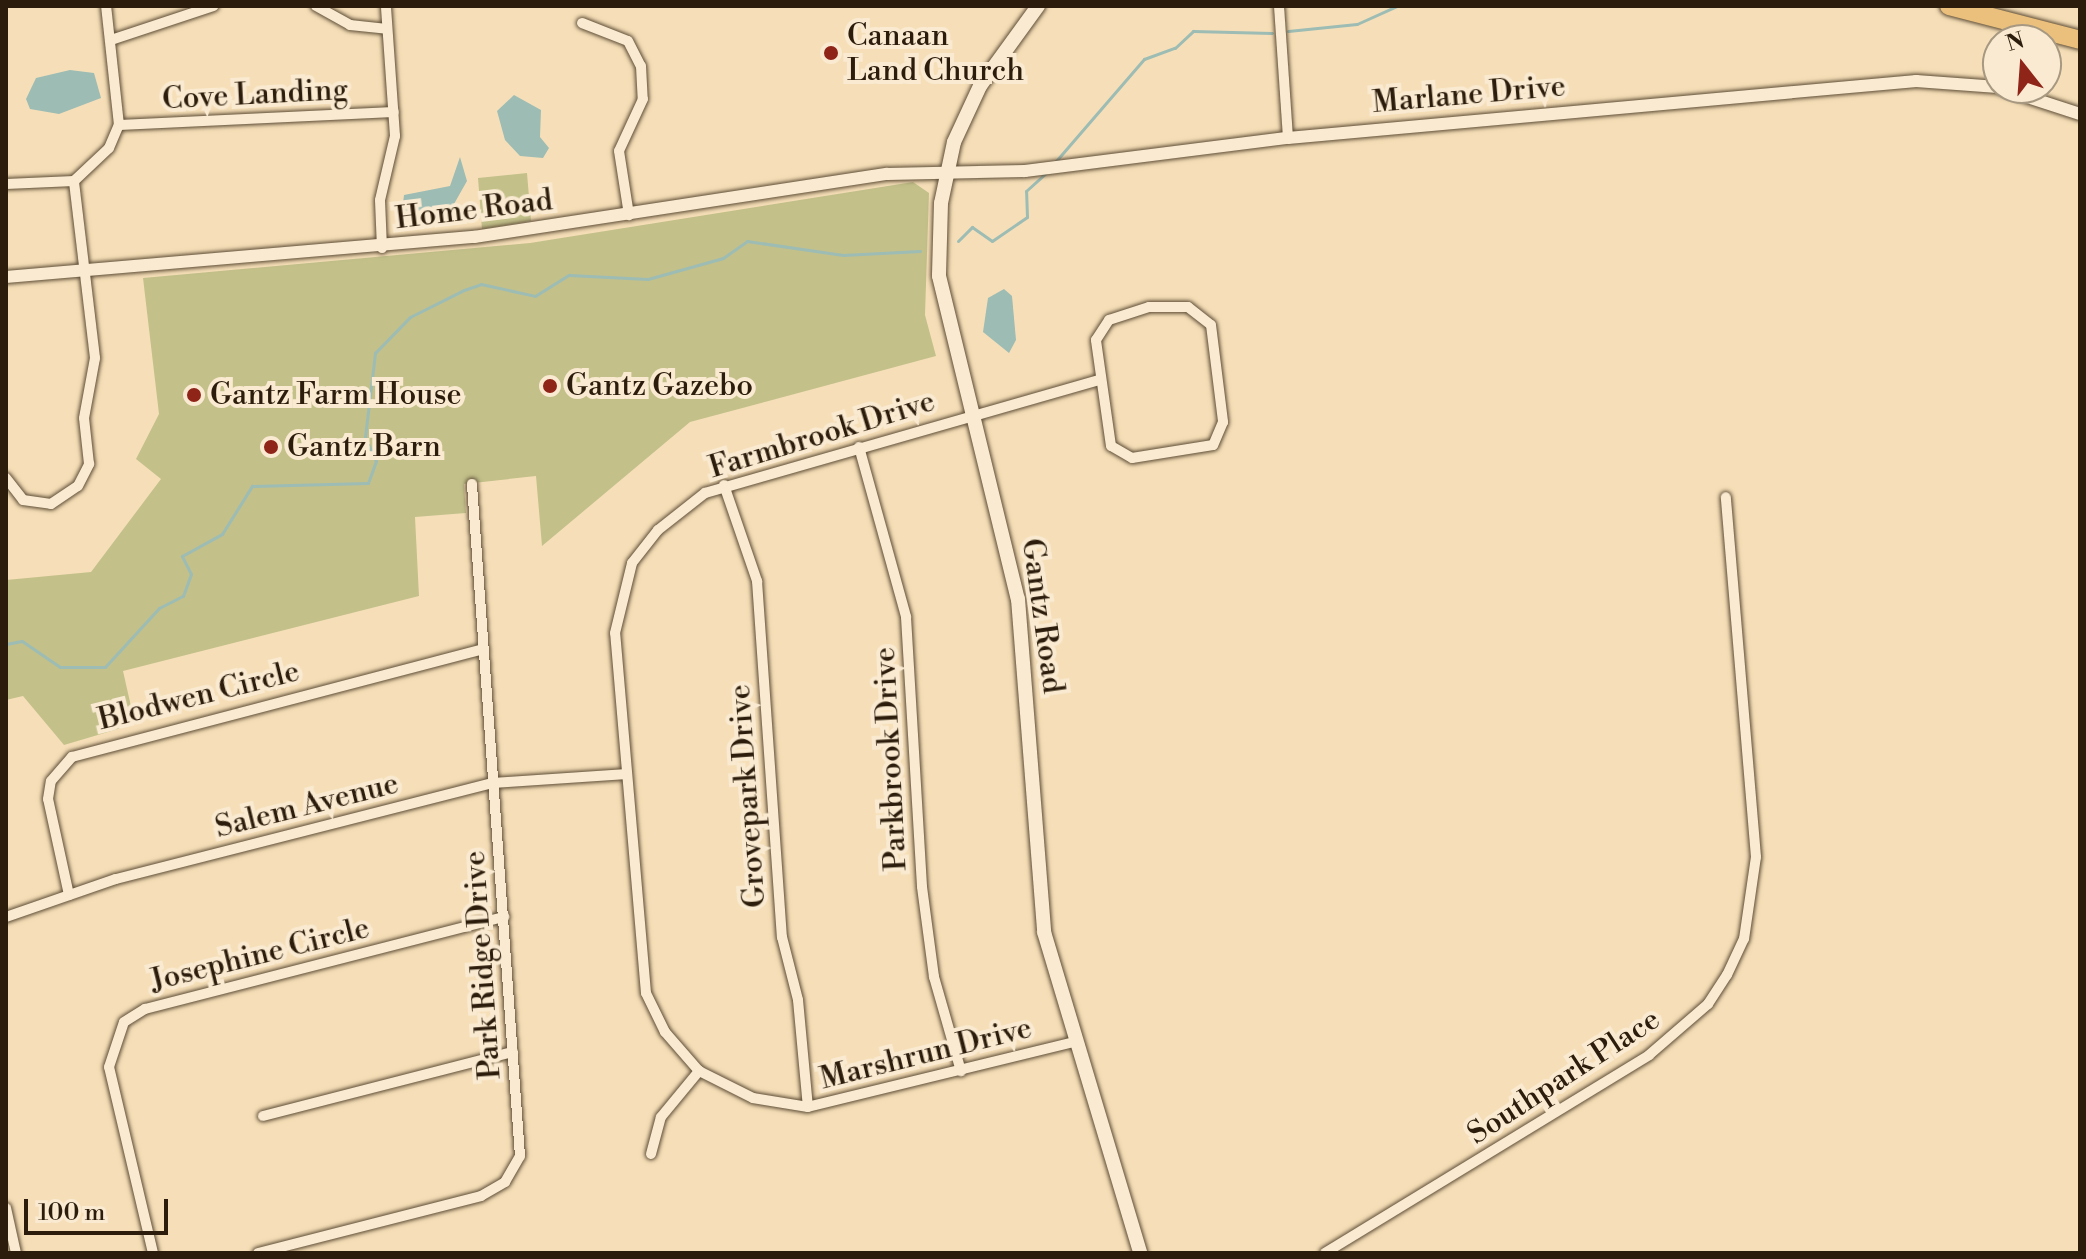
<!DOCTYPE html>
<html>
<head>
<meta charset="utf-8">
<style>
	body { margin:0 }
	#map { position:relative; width:2086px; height:1259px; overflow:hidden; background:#f6dfb8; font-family:"Libre Bodoni",serif }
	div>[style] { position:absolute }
	.green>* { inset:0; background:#c3c08a }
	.water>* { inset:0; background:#9dbcb4 }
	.stream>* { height:3px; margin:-1.5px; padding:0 1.5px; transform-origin:1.5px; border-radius:1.5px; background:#9dbcb4 }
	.roads { filter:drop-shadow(0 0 2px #5e4d36) drop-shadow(0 0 2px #5e4d36) }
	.minor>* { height:10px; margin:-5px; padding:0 5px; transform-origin:5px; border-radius:5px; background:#f9ead1 }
	.tertiary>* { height:12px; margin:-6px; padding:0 6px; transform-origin:6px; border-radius:6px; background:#f9ead1 }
	.secondary>* { height:14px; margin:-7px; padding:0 7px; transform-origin:7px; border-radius:7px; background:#f9ead1 }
	.motorway>* { height:18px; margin:-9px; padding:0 9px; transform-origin:9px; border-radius:9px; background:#ebc07c }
	.dots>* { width:22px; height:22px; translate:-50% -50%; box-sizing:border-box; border:4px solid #f9ead1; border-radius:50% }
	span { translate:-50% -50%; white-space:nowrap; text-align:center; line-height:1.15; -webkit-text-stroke:8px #f9ead1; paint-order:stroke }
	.poi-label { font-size:30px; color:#2c1c0b }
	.left { translate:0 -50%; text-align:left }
	.street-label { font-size:30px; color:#2c1c0b }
	.frame { position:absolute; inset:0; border:8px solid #2c1c0b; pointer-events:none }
	.north { position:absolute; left:1982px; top:24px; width:80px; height:80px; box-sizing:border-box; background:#f9ead1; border:2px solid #a79882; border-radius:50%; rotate:343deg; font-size:22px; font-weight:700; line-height:32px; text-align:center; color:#2c1c0b }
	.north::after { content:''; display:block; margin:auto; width:28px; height:36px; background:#8f2418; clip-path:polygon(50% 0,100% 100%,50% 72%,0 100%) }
	.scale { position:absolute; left:24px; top:1199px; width:144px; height:36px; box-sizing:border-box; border:4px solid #2c1c0b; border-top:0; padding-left:10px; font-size:24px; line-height:28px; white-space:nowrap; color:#2c1c0b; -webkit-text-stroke:6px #f9ead1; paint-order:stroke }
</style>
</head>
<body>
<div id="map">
	<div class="green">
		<div style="clip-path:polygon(527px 173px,531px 221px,482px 229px,478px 178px)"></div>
		<div style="clip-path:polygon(913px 182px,929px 193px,925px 315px,936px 356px,690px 422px,542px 546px,536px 476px,464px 484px,466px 513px,415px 517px,419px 596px,123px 671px,135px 724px,64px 745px,23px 696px,6px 700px,6px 580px,91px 572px,161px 479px,136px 459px,159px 414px,143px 278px,530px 243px)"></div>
	</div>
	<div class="water">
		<div style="clip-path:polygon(70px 70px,94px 73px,101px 98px,59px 114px,30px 109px,26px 99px,36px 78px)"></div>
		<div style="clip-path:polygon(514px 95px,541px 110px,540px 137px,549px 148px,543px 158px,520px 156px,505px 140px,497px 111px)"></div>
		<div style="clip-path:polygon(460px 157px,467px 181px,450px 211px,402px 211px,404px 195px,450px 186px)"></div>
		<div style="clip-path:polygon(1004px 289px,1012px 296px,1016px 340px,1009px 353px,983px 332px,988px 298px)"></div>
	</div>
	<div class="stream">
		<div style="left:1288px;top:31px;width:69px;rotate:-5.8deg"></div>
		<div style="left:1357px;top:24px;width:44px;rotate:-24.2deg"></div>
		<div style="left:1056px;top:161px;width:135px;rotate:-49.2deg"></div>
		<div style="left:1144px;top:59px;width:33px;rotate:-20deg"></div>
		<div style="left:1175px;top:48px;width:25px;rotate:-43deg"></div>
		<div style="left:1193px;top:31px;width:79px;rotate:1.5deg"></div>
		<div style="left:958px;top:241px;width:20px;rotate:-45deg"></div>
		<div style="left:972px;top:227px;width:24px;rotate:35deg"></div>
		<div style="left:992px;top:241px;width:42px;rotate:-34.4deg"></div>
		<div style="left:1027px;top:217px;width:26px;rotate:-92deg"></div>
		<div style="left:1026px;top:191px;width:27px;rotate:-42deg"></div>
		<div style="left:6px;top:644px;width:16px;rotate:-11deg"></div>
		<div style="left:22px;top:641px;width:46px;rotate:34.4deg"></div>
		<div style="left:60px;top:667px;width:45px"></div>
		<div style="left:105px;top:667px;width:80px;rotate:-47.5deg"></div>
		<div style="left:159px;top:608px;width:27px;rotate:-27deg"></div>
		<div style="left:183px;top:596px;width:23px;rotate:-70deg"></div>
		<div style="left:191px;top:574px;width:20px;rotate:-117deg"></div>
		<div style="left:182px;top:556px;width:46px;rotate:-28.8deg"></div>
		<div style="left:222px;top:534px;width:57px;rotate:-58deg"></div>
		<div style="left:252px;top:486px;width:116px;rotate:-1.5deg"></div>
		<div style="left:368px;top:483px;width:23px;rotate:-70deg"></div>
		<div style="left:376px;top:461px;width:26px;rotate:-115deg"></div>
		<div style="left:365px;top:437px;width:85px;rotate:-83.2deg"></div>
		<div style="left:375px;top:353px;width:50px;rotate:-45.8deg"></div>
		<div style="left:410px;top:317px;width:60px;rotate:-26.6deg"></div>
		<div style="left:464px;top:290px;width:18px;rotate:-19deg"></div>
		<div style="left:481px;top:284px;width:55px;rotate:12.5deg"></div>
		<div style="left:535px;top:296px;width:40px;rotate:-32deg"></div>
		<div style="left:569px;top:275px;width:79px;rotate:2.9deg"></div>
		<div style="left:648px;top:279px;width:78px;rotate:-15.6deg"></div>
		<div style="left:723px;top:258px;width:29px;rotate:-35deg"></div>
		<div style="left:747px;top:241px;width:97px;rotate:8.3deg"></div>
		<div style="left:843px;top:255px;width:77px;rotate:-3deg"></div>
	</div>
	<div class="roads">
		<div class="minor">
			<div style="left:316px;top:6px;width:39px;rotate:29deg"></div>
			<div style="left:350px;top:25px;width:37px;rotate:6deg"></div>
			<div style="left:1279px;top:6px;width:132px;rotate:86.1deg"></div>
			<div style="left:582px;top:23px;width:49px;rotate:21.4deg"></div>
			<div style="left:628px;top:41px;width:28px;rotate:63deg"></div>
			<div style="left:641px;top:66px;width:33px;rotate:87deg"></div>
			<div style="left:643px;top:99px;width:57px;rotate:114.8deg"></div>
			<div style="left:619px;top:151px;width:65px;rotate:81.1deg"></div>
			<div style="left:111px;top:40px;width:108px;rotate:-18.3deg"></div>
			<div style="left:119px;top:125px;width:275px;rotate:-2.7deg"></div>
			<div style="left:6px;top:184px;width:68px;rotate:-2.5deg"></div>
			<div style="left:74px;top:181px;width:48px;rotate:-43.3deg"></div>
			<div style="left:109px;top:148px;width:25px;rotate:-67deg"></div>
			<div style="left:119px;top:125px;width:120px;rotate:-96.2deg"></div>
			<div style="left:382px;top:248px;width:48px;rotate:-92.4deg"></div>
			<div style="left:380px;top:200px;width:66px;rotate:-76.8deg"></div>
			<div style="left:395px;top:136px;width:130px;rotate:-94deg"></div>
			<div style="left:1149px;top:307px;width:39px"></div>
			<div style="left:1188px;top:307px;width:29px;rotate:38deg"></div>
			<div style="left:1211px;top:325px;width:98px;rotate:82.9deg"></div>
			<div style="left:1223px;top:422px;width:25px;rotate:113deg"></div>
			<div style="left:1213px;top:445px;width:82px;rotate:170.9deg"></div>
			<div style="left:1132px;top:458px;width:24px;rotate:-150deg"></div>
			<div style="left:1111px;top:446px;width:107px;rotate:-98.1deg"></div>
			<div style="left:1096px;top:340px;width:24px;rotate:-57deg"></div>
			<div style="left:1109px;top:320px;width:42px;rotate:-18deg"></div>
			<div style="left:859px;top:447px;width:176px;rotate:74.5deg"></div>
			<div style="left:906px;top:617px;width:270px;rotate:86.6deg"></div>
			<div style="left:922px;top:887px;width:91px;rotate:82.4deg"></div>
			<div style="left:934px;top:977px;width:98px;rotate:74deg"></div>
			<div style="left:6px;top:478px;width:28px;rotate:52deg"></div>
			<div style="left:23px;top:500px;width:28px;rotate:8deg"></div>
			<div style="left:51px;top:504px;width:32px;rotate:-34deg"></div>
			<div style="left:78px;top:486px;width:25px;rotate:-63deg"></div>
			<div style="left:89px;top:464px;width:46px;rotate:-96.2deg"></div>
			<div style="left:84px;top:418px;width:61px;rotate:-79.6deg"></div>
			<div style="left:95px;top:358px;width:178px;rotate:-96.8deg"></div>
			<div style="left:724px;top:485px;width:102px;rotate:71deg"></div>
			<div style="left:757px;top:581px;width:357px;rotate:86deg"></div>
			<div style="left:782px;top:937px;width:65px;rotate:75.7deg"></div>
			<div style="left:798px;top:1000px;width:107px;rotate:84.7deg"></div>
			<div style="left:69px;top:895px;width:98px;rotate:-102.3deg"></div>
			<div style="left:48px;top:799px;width:18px;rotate:-81deg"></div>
			<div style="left:51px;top:781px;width:32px;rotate:-49deg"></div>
			<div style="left:72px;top:757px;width:425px;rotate:-14.7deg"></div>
			<div style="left:6px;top:917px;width:116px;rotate:-19.1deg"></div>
			<div style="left:116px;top:879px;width:390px;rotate:-14.3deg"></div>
			<div style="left:494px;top:783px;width:132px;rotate:-3.9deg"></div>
			<div style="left:1074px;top:1042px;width:274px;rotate:166.3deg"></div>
			<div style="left:808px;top:1107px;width:56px;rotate:-170.7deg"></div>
			<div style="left:753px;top:1098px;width:60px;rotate:-153.4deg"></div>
			<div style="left:699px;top:1071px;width:52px;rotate:-131.1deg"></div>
			<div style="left:665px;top:1032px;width:43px;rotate:-116deg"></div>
			<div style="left:646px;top:993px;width:361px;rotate:-94.9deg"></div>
			<div style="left:615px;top:633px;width:72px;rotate:-76.3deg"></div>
			<div style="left:632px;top:563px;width:42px;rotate:-51.8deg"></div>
			<div style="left:658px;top:530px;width:60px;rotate:-38.2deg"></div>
			<div style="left:705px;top:493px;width:409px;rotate:-16deg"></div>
			<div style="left:263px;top:1116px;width:258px;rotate:-14.4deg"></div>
			<div style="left:651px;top:1154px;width:38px;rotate:-75deg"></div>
			<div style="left:661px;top:1117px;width:60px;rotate:-50.4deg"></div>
			<div style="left:6px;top:1208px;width:46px;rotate:77.5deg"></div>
			<div style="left:153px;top:1253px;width:191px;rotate:-103.3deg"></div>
			<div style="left:109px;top:1067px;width:47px;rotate:-71.6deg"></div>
			<div style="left:124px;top:1022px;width:25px;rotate:-32deg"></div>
			<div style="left:145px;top:1009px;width:371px;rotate:-14.4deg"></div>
			<div style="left:258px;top:1253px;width:230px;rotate:-14.3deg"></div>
			<div style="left:481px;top:1196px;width:28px;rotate:-30deg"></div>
			<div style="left:505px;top:1182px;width:30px;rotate:-60deg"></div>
			<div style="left:520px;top:1156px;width:674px;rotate:-94.09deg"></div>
			<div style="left:1325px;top:1253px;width:380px;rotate:-31.4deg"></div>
			<div style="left:1649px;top:1055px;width:78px;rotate:-40.8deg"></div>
			<div style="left:1708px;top:1004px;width:35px;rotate:-57deg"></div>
			<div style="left:1727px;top:975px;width:40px;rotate:-65deg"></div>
			<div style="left:1744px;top:939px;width:83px;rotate:-81.7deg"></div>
			<div style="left:1756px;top:857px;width:361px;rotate:-94.8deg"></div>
		</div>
		<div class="tertiary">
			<div style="left:2000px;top:88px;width:84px;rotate:18deg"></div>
			<div style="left:6px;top:277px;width:470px;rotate:-4.9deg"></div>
			<div style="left:474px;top:237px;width:418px;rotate:-8.7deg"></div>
			<div style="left:887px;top:174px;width:138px;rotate:-1.2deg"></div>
			<div style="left:1025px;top:171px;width:265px;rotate:-7.2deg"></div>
			<div style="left:1288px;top:138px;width:631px;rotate:-5.19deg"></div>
			<div style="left:1916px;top:81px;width:82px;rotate:4.2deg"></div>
		</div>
		<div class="secondary">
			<div style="left:1038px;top:6px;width:99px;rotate:125.9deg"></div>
			<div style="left:980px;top:86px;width:62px;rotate:114.9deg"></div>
			<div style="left:954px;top:142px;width:62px;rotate:102deg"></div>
			<div style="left:941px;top:203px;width:73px;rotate:91.6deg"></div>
			<div style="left:939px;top:276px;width:333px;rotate:76.3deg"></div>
			<div style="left:1018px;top:599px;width:334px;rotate:85.5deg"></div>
			<div style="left:1044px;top:932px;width:335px;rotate:73.3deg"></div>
		</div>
		<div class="motorway">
			<div style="left:1949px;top:6px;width:135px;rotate:14.5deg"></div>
		</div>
	</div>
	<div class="dots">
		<div style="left:831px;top:53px;background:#8f2418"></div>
		<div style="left:550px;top:386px;background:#8f2418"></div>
		<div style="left:194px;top:395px;background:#8f2418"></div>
		<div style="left:271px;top:447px;background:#8f2418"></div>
	</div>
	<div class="poi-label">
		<span class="left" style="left:847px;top:53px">Canaan<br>Land Church</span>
		<span class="left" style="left:566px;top:386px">Gantz Gazebo</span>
		<span class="left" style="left:210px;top:395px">Gantz Farm House</span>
		<span class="left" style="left:287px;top:447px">Gantz Barn</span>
	</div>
	<div class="street-label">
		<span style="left:255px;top:95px;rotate:-3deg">Cove Landing</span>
		<span style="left:1469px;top:95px;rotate:-5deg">Marlane Drive</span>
		<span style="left:474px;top:210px;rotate:-7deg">Home Road</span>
		<span style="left:822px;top:435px;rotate:-17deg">Farmbrook Drive</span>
		<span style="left:1042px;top:616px;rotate:82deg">Gantz Road</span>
		<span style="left:199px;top:696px;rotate:-14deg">Blodwen Circle</span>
		<span style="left:891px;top:759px;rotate:-93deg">Parkbrook Drive</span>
		<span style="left:748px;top:796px;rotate:-94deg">Grovepark Drive</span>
		<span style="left:307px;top:806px;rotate:-14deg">Salem Avenue</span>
		<span style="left:260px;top:955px;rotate:-14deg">Josephine Circle</span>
		<span style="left:483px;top:965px;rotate:-94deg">Park Ridge Drive</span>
		<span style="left:926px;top:1054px;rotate:-14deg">Marshrun Drive</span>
		<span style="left:1564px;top:1077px;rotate:-33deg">Southpark Place</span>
	</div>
	<div class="frame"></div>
	<div class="north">N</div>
	<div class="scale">100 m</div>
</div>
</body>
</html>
